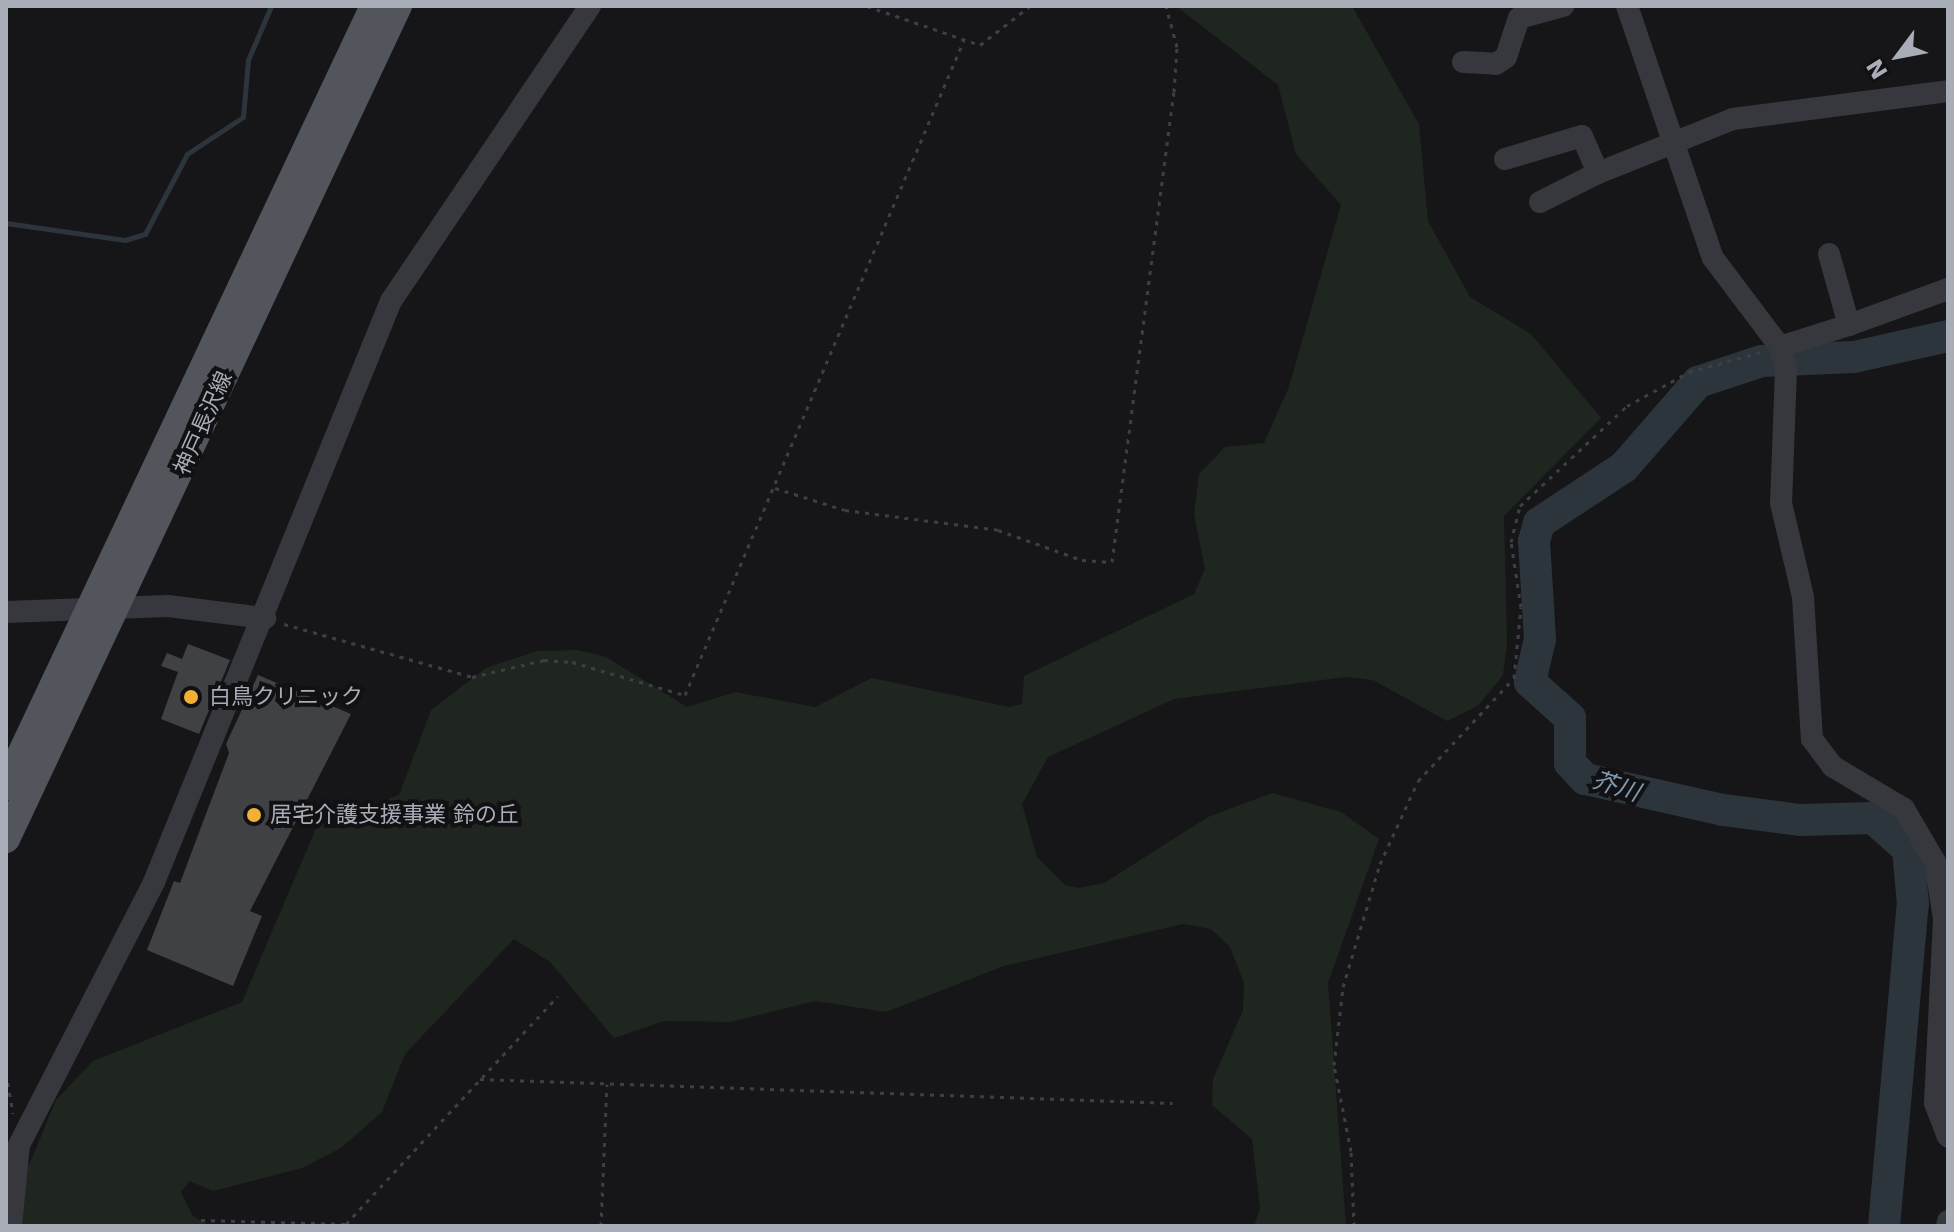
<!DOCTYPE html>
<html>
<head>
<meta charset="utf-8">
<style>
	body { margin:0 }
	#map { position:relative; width:1954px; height:1232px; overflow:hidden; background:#161618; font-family:"DejaVu Sans","Noto Sans JP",sans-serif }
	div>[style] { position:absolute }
	.green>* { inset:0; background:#1e261f }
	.stream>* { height:5px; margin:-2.5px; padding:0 2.5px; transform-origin:2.5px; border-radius:2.5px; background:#2c353c }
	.river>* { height:32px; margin:-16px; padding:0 16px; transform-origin:16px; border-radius:16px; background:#2c353c }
	.building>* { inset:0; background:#404145 }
	.path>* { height:3px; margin-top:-1.5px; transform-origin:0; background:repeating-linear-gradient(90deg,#3d3f44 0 4px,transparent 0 10px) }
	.minor>* { height:22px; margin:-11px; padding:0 11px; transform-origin:11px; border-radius:11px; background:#37383d }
	.major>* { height:28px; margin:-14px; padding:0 14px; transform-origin:14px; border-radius:14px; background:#53555c }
	.dots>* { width:22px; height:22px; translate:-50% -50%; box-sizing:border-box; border:4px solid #111113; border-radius:50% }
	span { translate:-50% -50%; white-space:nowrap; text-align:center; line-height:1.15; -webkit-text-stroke:8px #111113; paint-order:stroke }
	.street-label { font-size:22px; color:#a8adb8 }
	.poi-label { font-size:22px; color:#a8adb8 }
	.left { translate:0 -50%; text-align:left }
	.water-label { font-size:24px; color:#7f9bb3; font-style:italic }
	.frame { position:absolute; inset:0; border:8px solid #a8adb8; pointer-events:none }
	.north { position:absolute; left:1858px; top:16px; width:80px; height:80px; -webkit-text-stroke:6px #111113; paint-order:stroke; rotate:238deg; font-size:22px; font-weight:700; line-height:32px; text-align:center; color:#a8adb8 }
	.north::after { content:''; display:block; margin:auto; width:28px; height:36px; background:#a8adb8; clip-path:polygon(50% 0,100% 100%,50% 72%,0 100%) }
</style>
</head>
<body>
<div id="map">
	<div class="green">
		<div style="clip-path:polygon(1176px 6px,1352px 6px,1419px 124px,1428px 221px,1470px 297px,1531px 334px,1601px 418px,1504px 516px,1507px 645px,1503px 675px,1479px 705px,1447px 721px,1373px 680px,1346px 677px,1174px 699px,1048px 757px,1022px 804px,1037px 857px,1065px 885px,1079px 888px,1104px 883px,1208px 817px,1272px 793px,1341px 812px,1379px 839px,1328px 983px,1346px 1226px,1254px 1226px,1260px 1209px,1252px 1139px,1212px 1105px,1213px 1079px,1243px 1010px,1244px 983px,1230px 947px,1211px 929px,1183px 924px,1004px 966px,886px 1012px,815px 1001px,731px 1022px,664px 1021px,614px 1038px,550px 962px,514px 939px,405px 1054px,382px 1112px,341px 1148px,302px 1168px,213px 1191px,189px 1181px,181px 1192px,193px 1216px,210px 1226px,6px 1226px,13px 1182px,30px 1163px,56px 1100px,93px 1061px,242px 1002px,317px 826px,399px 795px,431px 710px,486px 668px,537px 651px,578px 650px,606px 657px,687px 707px,735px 692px,815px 707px,872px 678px,1009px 707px,1022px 704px,1024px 676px,1194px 594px,1205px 569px,1194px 514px,1199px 474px,1225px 447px,1264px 443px,1289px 387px,1341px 205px,1296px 154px,1278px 85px)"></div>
	</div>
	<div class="stream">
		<div style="left:6px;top:223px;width:120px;rotate:8.1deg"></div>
		<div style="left:125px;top:240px;width:21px;rotate:-17deg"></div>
		<div style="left:145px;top:234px;width:90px;rotate:-62.3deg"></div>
		<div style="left:187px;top:154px;width:67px;rotate:-33.5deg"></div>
		<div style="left:243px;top:117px;width:57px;rotate:-85deg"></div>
		<div style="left:248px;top:60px;width:59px;rotate:-66.9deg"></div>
	</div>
	<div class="river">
		<div style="left:1884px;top:1226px;width:323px;rotate:-84.9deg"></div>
		<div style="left:1913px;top:904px;width:55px;rotate:-95.2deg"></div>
		<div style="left:1908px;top:849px;width:47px;rotate:-138.5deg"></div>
		<div style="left:1873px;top:818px;width:73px;rotate:178.4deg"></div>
		<div style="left:1800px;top:820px;width:78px;rotate:-172.6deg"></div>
		<div style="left:1723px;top:810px;width:141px;rotate:-167.3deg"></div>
		<div style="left:1585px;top:779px;width:22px;rotate:-133deg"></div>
		<div style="left:1570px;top:763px;width:45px;rotate:-90deg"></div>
		<div style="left:1570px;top:718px;width:54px;rotate:-138deg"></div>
		<div style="left:1530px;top:682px;width:44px;rotate:-76.9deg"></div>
		<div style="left:1540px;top:639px;width:98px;rotate:-93.5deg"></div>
		<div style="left:1534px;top:541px;width:19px;rotate:-74deg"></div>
		<div style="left:1539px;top:523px;width:102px;rotate:-33.4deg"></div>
		<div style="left:1624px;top:467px;width:113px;rotate:-49deg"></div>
		<div style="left:1698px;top:382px;width:67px;rotate:-18.2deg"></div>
		<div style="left:1762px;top:361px;width:92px;rotate:-2.5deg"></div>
		<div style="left:1854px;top:357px;width:96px;rotate:-12.6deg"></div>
	</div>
	<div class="building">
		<div style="clip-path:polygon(188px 644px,230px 660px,199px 734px,161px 719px,178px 672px,161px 666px,167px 653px,182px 659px)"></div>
		<div style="clip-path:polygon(258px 675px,351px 714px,250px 911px,262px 916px,233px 986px,147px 950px,174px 881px,180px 883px,229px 753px,226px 744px)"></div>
	</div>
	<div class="path">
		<div style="left:867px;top:6px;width:120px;rotate:19deg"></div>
		<div style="left:980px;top:45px;width:63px;rotate:-38deg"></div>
		<div style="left:775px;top:488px;width:73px;rotate:17.4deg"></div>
		<div style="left:845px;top:510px;width:154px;rotate:7.4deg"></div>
		<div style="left:998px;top:530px;width:89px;rotate:19.7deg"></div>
		<div style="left:1082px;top:560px;width:30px;rotate:4deg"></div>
		<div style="left:1112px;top:562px;width:474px;rotate:-82.5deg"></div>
		<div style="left:1174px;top:92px;width:45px;rotate:-86.2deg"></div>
		<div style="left:1177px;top:47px;width:42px;rotate:-105deg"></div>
		<div style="left:284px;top:624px;width:195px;rotate:15.7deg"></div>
		<div style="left:472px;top:677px;width:74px;rotate:-13.3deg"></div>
		<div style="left:544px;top:660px;width:28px;rotate:4deg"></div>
		<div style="left:572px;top:662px;width:118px;rotate:16.3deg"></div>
		<div style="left:685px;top:695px;width:712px;rotate:-66.93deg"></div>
		<div style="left:6px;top:1073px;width:41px;rotate:80.1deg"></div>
		<div style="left:480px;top:1079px;width:693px;rotate:1.98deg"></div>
		<div style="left:201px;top:1220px;width:145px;rotate:1.6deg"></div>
		<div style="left:346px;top:1224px;width:311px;rotate:-47.1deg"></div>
		<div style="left:344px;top:1226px;width:183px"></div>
		<div style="left:601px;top:1226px;width:142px;rotate:-87.6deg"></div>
		<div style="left:1354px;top:1226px;width:75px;rotate:-92.3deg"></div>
		<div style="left:1351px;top:1151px;width:88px;rotate:-101.2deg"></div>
		<div style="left:1334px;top:1065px;width:79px;rotate:-83.4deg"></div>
		<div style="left:1343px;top:987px;width:128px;rotate:-73.3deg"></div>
		<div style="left:1380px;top:864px;width:91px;rotate:-65.4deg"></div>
		<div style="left:1418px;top:781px;width:141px;rotate:-47deg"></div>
		<div style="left:1514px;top:678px;width:71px;rotate:-84.4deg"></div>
		<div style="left:1521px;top:607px;width:66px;rotate:-98.7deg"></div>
		<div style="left:1511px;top:542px;width:37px;rotate:-76deg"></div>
		<div style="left:1520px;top:506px;width:146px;rotate:-43.1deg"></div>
		<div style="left:1627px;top:406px;width:71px;rotate:-28.7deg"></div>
		<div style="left:1689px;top:372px;width:75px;rotate:-15.5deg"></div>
	</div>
	<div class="minor">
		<div style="left:1627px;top:6px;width:266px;rotate:71.2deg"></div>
		<div style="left:1713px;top:258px;width:111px;rotate:53deg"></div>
		<div style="left:1780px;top:347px;width:23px;rotate:75deg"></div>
		<div style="left:1786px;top:369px;width:134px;rotate:92.1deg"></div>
		<div style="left:1781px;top:503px;width:97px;rotate:76.8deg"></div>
		<div style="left:1803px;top:597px;width:142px;rotate:86.4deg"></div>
		<div style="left:1812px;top:739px;width:34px;rotate:53deg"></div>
		<div style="left:1832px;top:766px;width:84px;rotate:30.8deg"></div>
		<div style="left:1904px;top:809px;width:61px;rotate:59.7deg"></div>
		<div style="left:1935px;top:862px;width:58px;rotate:81deg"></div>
		<div style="left:1944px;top:919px;width:184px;rotate:92.8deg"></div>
		<div style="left:1935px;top:1103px;width:36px;rotate:69deg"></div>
		<div style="left:1463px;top:62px;width:33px;rotate:3deg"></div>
		<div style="left:1496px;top:64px;width:12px;rotate:-35deg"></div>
		<div style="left:1506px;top:57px;width:41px;rotate:-71.6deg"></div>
		<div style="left:1519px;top:18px;width:46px;rotate:-15.3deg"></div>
		<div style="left:1505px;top:159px;width:80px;rotate:-16.6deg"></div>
		<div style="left:1582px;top:136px;width:40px;rotate:66.6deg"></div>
		<div style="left:1598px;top:173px;width:145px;rotate:-21.8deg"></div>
		<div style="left:1733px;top:119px;width:217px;rotate:-7.4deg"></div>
		<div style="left:1540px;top:202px;width:65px;rotate:-26.6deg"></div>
		<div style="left:1829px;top:254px;width:74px;rotate:74.3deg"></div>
		<div style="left:1849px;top:325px;width:105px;rotate:-20deg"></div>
		<div style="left:1780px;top:347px;width:72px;rotate:-17.7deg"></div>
		<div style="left:6px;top:612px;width:162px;rotate:-2.1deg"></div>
		<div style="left:168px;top:606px;width:98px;rotate:7.1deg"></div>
		<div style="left:11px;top:1226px;width:81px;rotate:-84.4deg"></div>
		<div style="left:19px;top:1145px;width:296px;rotate:-62.8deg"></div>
		<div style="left:154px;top:882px;width:627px;rotate:-67.81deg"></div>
		<div style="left:391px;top:301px;width:356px;rotate:-56deg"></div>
		<div style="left:1947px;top:1226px;width:5px;rotate:-79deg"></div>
	</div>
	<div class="major">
		<div style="left:6px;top:786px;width:862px;rotate:-64.74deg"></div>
		<div style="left:6px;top:839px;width:921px;rotate:-64.8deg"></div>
	</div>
	<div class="dots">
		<div style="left:191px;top:697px;background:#f2b134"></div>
		<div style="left:254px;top:815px;background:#f2b134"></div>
	</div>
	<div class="street-label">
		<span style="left:203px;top:423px;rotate:-66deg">神戸長沢線</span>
	</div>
	<div class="poi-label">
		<span class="left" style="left:209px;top:697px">白鳥クリニック</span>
		<span class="left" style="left:270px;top:815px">居宅介護支援事業 鈴の丘</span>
	</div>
	<div class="water-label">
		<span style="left:1616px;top:787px;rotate:18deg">芥川</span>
	</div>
	<div class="frame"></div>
	<div class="north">N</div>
</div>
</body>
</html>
